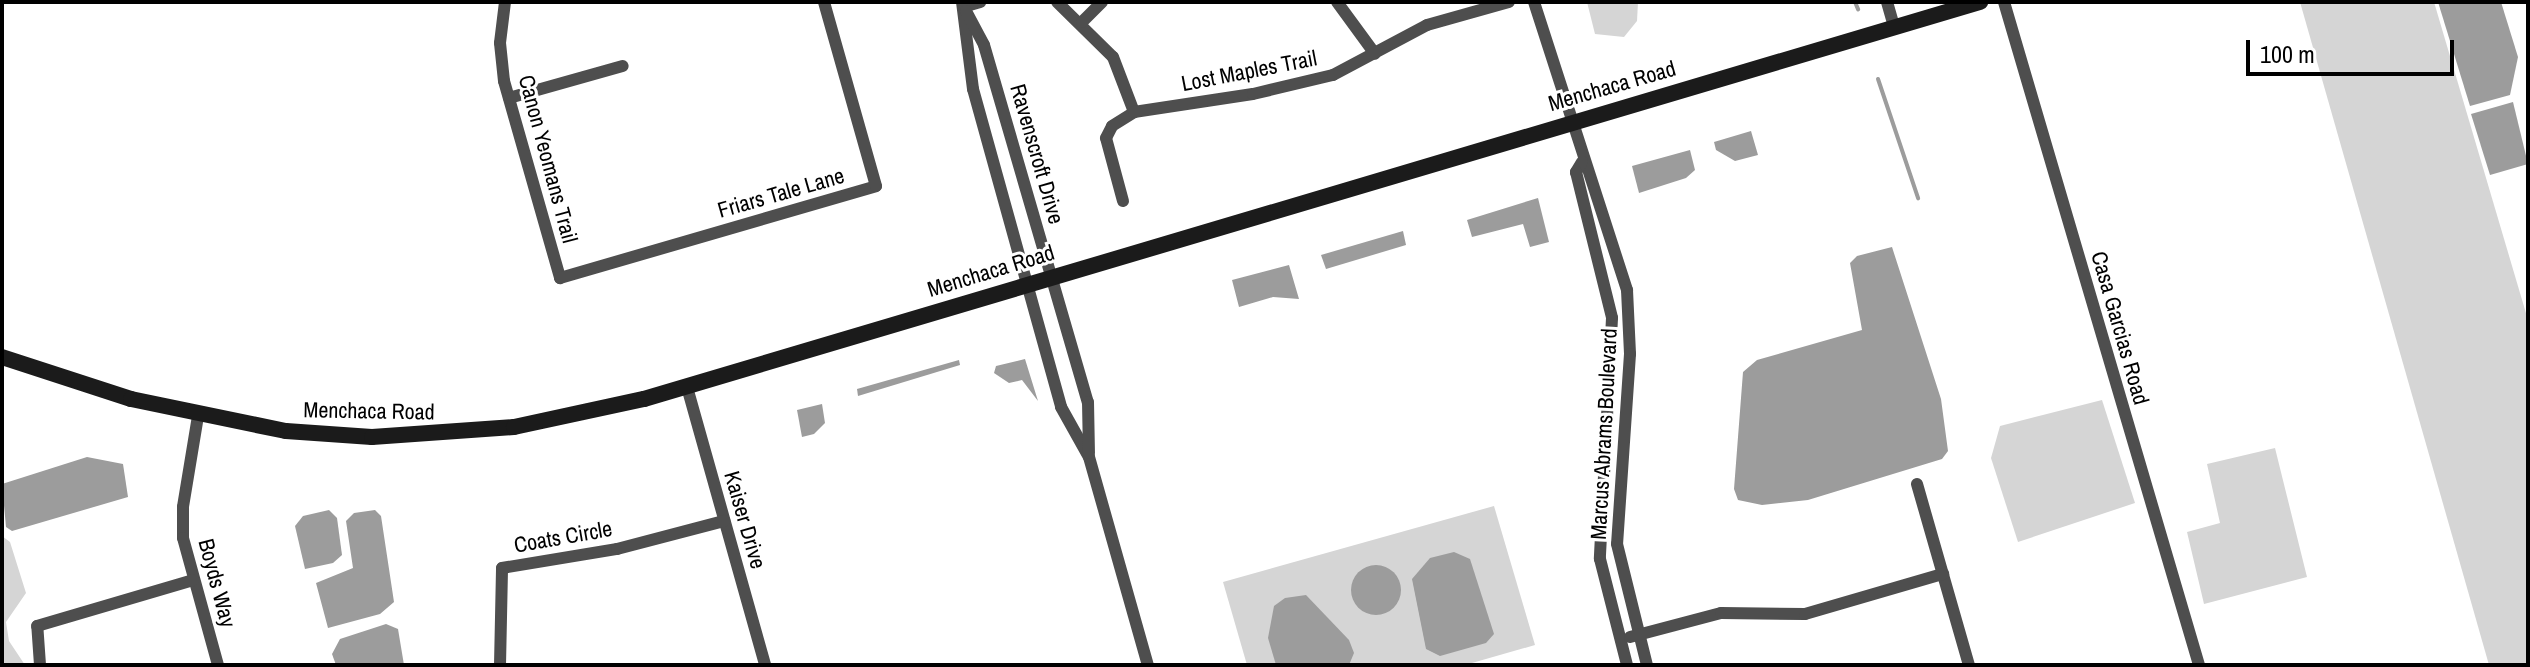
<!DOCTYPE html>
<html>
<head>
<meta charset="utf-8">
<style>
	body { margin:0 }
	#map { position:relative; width:2530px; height:667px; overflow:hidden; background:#fff; font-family:"Archivo Narrow",sans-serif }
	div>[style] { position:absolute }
	.green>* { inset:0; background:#d5d5d5 }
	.water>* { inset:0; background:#9c9c9c }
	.round { border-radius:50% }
	.stream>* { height:4px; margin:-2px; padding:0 2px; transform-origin:2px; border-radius:2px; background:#9c9c9c }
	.street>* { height:12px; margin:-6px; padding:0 6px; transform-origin:6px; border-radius:6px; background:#4e4e4e }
	.secondary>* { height:16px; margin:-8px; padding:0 8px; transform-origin:8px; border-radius:8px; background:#1b1b1b }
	span { translate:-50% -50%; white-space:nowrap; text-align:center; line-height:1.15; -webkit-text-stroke:6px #fff; paint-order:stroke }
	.street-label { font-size:22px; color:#000 }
	.frame { position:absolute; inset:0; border:4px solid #000; pointer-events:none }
	.scale { position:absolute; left:2246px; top:40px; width:208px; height:36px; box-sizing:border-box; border:4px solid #000; border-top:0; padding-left:10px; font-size:24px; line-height:28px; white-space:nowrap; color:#000; -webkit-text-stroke:6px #fff; paint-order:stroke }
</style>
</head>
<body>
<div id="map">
	<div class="green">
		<div style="clip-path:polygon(1587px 2px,1638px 2px,1637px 21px,1624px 37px,1595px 34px)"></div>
		<div style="clip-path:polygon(2300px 2px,2434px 2px,2528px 320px,2528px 665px,2489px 665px)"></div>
		<div style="clip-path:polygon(2102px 400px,2135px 503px,2018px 542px,1991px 458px,2000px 426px)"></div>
		<div style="clip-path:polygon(2275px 448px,2307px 577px,2204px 604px,2187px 532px,2220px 523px,2207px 464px)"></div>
		<div style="clip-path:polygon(1494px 506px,1535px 645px,1465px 665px,1247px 665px,1223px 582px)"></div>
		<div style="clip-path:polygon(2px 536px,10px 542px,26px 593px,6px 622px,9px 641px,25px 665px,2px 665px)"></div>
	</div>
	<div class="water">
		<div style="clip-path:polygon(2438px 2px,2501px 2px,2518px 57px,2510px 95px,2470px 106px)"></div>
		<div style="clip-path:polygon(2513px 102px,2528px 164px,2490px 175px,2471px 114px)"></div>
		<div style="clip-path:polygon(1751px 131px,1758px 155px,1735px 161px,1716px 150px,1714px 142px)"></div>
		<div style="clip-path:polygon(1690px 150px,1695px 170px,1686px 178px,1639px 193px,1632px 166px)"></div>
		<div style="clip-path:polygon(1538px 198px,1549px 242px,1530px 247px,1523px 224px,1472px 237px,1467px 220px)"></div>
		<div style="clip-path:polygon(1403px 231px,1406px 245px,1326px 269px,1321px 255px)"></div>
		<div style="clip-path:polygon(1892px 247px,1941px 399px,1948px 451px,1942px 459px,1808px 500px,1762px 505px,1738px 500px,1734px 489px,1743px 372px,1757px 360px,1862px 330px,1850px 263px,1857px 256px)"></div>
		<div style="clip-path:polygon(1289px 265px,1299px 299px,1273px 297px,1239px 307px,1232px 280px)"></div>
		<div style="clip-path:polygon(1025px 359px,1038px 401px,1022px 380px,1009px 383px,994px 373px,996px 366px)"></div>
		<div style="clip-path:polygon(959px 360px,960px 365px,858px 396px,857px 389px)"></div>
		<div style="clip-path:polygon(822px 404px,825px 423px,814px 434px,802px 437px,797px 410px)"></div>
		<div style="clip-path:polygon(87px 457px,123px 464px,128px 497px,12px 531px,6px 527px,2px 484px)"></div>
		<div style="clip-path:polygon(329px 510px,337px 518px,342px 555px,333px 563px,305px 569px,295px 526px,303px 516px)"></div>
		<div style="clip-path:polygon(375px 510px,381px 516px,394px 602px,380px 614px,328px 628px,316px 583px,353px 568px,346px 521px,354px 513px)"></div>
		<div style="clip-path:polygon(1454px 552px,1470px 559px,1494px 634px,1486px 643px,1440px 656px,1426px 649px,1412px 579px,1430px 558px)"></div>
		<div class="round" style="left:1351px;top:565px;width:50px;height:50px"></div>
		<div style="clip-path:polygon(1306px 595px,1349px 640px,1354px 653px,1349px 665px,1276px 665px,1268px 638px,1274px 606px,1285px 598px)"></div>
		<div style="clip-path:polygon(386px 624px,398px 629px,404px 665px,336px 665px,332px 654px,340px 639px)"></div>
	</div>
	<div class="stream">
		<div style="left:1855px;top:2px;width:8px;rotate:67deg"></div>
		<div style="left:1878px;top:79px;width:126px;rotate:71.4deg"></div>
	</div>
	<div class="street">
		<div style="left:505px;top:2px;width:41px;rotate:97deg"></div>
		<div style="left:500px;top:43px;width:38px;rotate:84deg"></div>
		<div style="left:504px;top:81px;width:205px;rotate:74.1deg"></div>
		<div style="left:560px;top:278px;width:329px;rotate:-16.2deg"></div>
		<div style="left:876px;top:186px;width:191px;rotate:-105.8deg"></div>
		<div style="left:962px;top:2px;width:88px;rotate:82.8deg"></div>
		<div style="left:973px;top:89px;width:330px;rotate:74.5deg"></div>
		<div style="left:1061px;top:407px;width:57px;rotate:60.8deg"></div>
		<div style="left:1089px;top:457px;width:216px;rotate:74.2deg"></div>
		<div style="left:1057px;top:2px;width:78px;rotate:44.5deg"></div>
		<div style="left:1113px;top:57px;width:59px;rotate:69.1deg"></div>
		<div style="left:1337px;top:2px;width:64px;rotate:53.8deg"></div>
		<div style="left:1534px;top:2px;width:303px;rotate:72.1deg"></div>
		<div style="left:1627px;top:290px;width:64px;rotate:87.3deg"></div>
		<div style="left:1630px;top:354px;width:190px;rotate:93.9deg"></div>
		<div style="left:1617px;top:544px;width:125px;rotate:76.1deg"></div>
		<div style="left:1887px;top:2px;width:26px;rotate:74deg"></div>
		<div style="left:2004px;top:2px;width:691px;rotate:73.61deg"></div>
		<div style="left:963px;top:7px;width:18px;rotate:-16deg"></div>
		<div style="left:966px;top:11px;width:38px;rotate:62deg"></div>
		<div style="left:984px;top:45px;width:372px;rotate:73.8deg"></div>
		<div style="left:1088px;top:402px;width:51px;rotate:88.9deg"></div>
		<div style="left:1082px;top:22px;width:28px;rotate:-45deg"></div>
		<div style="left:509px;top:98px;width:118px;rotate:-15.7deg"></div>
		<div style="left:1582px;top:162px;width:12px;rotate:121deg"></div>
		<div style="left:1576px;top:172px;width:150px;rotate:76.1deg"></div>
		<div style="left:1612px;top:318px;width:241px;rotate:92.9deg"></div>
		<div style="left:1600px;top:559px;width:109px;rotate:75.7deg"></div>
		<div style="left:1123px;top:201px;width:65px;rotate:-105.1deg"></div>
		<div style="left:1106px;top:138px;width:13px;rotate:-63deg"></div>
		<div style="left:1112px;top:126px;width:26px;rotate:-32deg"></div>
		<div style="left:1134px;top:112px;width:120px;rotate:-8.6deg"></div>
		<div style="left:1253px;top:94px;width:82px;rotate:-13.4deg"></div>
		<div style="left:1333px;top:75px;width:106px;rotate:-28deg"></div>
		<div style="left:1427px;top:25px;width:85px;rotate:-15.7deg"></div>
		<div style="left:687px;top:387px;width:289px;rotate:74.3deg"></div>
		<div style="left:198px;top:416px;width:92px;rotate:99.4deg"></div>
		<div style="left:183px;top:507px;width:31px;rotate:90deg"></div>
		<div style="left:183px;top:538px;width:132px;rotate:74.6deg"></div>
		<div style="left:1917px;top:484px;width:188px;rotate:74deg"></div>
		<div style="left:1630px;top:637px;width:94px;rotate:-14.8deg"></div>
		<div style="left:1721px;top:613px;width:84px;rotate:0.7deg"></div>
		<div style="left:1805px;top:614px;width:144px;rotate:-16.2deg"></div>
		<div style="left:40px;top:665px;width:39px;rotate:-94deg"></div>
		<div style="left:37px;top:626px;width:163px;rotate:-16.4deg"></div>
		<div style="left:500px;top:665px;width:97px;rotate:-88.8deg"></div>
		<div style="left:502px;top:568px;width:117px;rotate:-9.4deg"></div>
		<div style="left:617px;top:549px;width:111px;rotate:-14.7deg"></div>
	</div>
	<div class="secondary">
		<div style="left:2px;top:357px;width:136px;rotate:18deg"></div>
		<div style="left:131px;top:399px;width:158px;rotate:11.7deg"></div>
		<div style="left:286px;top:431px;width:86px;rotate:4deg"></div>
		<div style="left:372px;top:437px;width:142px;rotate:-4deg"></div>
		<div style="left:514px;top:427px;width:133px;rotate:-12.2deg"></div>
		<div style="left:644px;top:399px;width:1394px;rotate:-16.55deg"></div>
	</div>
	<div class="street-label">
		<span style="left:1249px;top:71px;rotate:-11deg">Lost Maples Trail</span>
		<span style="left:1612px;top:86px;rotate:-16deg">Menchaca Road</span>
		<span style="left:1037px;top:154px;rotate:74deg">Ravenscroft Drive</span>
		<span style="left:548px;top:159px;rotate:75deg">Canon Yeomans Trail</span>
		<span style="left:781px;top:193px;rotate:-16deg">Friars Tale Lane</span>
		<span style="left:991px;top:271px;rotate:-17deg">Menchaca Road</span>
		<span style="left:2120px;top:328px;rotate:74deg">Casa Garcias Road</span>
		<span style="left:369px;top:411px;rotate:1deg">Menchaca Road</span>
		<span style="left:1604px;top:434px;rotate:-87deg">Marcus Abrams Boulevard</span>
		<span style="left:745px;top:520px;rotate:74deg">Kaiser Drive</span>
		<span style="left:563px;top:537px;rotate:-10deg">Coats Circle</span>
		<span style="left:217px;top:583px;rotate:75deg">Boyds Way</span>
	</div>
	<div class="frame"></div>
	<div class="scale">100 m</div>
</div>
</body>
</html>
